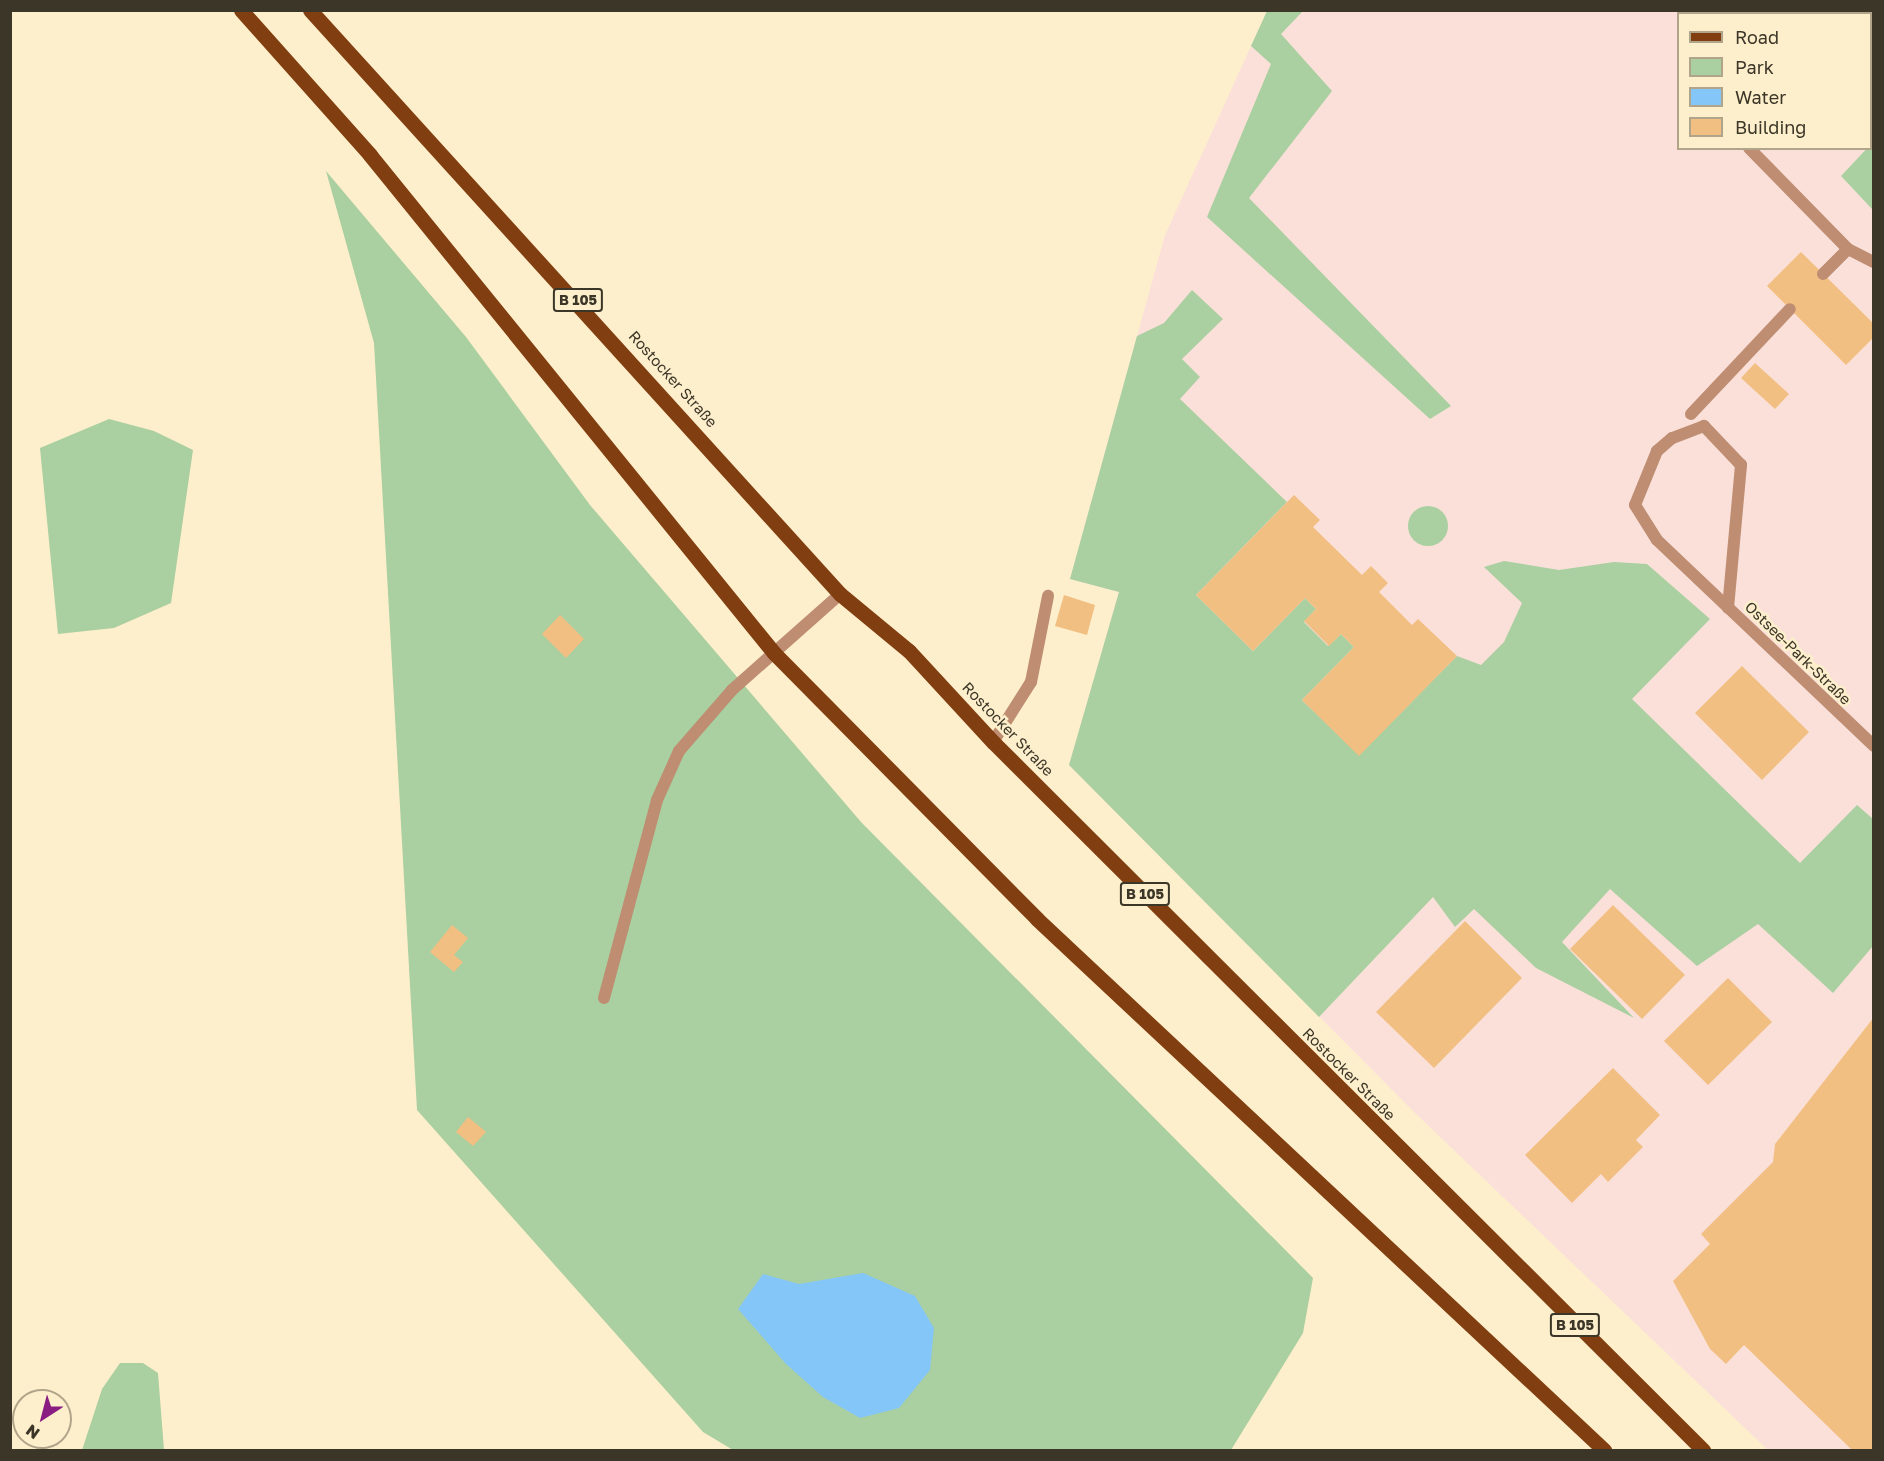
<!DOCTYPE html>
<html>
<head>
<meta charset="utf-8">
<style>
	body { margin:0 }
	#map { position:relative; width:1884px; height:1461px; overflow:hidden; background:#feefcc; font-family:"Golos Text",sans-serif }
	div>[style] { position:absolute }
	.commercial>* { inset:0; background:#fae0d9 }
	.green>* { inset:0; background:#aacfa0 }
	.round { border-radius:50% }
	.water>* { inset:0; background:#85c6f8 }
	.building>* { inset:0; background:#f2bf82 }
	.service>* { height:12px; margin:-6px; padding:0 6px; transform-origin:6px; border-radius:6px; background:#be8d72 }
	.minor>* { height:12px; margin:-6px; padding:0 6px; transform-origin:6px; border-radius:6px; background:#be8d72 }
	.primary>* { height:15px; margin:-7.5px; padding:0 7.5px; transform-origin:7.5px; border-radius:7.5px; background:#813e11 }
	span { translate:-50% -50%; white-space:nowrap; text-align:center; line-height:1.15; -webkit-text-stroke:5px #feefcc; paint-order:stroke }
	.shield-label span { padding:2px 4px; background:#feefcc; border:2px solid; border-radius:4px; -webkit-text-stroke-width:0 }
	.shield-label { font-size:14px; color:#3b3628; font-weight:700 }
	.street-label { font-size:15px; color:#3b3628 }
	.frame { position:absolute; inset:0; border:12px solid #3b3628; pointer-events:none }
	.legend { position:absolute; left:1677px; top:12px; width:195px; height:138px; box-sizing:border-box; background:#feefcc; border:2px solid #b0a58a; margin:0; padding:8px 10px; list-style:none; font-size:18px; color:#3b3628 }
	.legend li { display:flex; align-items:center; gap:12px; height:30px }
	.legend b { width:30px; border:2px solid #b0a58a }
	.north { position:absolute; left:12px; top:1389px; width:60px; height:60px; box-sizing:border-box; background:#feefcc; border:2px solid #b0a58a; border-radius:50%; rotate:216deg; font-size:16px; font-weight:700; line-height:24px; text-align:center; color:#3b3628 }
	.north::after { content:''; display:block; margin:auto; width:21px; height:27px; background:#8a1d82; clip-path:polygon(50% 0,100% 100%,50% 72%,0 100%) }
</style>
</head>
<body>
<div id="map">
	<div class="commercial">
		<div style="clip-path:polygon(1849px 10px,1678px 14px,1678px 148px,1870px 148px,1871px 34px,1873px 37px,1873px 1450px,1768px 1450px,1416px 1114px,1069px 765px,1119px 592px,1070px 579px,1165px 235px,1267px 11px)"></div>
	</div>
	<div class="green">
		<div style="clip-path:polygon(1267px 11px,1303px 11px,1281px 34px,1332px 91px,1249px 198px,1451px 406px,1430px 419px,1207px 217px,1271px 64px,1251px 46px)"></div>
		<div style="clip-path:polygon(1873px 142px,1873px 210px,1841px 176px)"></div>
		<div style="clip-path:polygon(326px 171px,466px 337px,590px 505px,861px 822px,1313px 1278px,1303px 1333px,1231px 1450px,733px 1450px,703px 1432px,417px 1110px,374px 343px)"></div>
		<div style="clip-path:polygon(1192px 290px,1223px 319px,1182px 359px,1200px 377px,1180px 399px,1287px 502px,1196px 595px,1253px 651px,1305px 598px,1316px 609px,1304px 622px,1328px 646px,1341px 634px,1354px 647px,1302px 700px,1359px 755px,1457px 656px,1481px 665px,1504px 642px,1522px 603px,1484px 567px,1504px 561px,1559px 570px,1614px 562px,1647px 564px,1710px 619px,1632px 699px,1800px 863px,1857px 805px,1873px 819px,1873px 946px,1833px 993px,1758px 924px,1697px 966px,1610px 889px,1562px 942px,1634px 1018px,1536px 968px,1474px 909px,1455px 927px,1433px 897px,1319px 1017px,1069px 765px,1119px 592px,1070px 579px,1137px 336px,1164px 323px)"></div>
		<div style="clip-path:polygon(109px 419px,154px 431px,193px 450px,171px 603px,114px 628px,58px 634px,40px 448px)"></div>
		<div class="round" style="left:1408px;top:506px;width:40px;height:40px"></div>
		<div style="clip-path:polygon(120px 1363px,143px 1363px,158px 1373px,164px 1450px,82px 1450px,102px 1389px)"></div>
	</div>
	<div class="water">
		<div style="clip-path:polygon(863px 1273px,915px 1296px,934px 1328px,930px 1370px,899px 1408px,860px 1418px,823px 1397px,786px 1364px,738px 1309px,763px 1274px,799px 1284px)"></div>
	</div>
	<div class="building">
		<div style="clip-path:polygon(1801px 252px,1874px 324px,1874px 337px,1846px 365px,1767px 286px)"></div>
		<div style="clip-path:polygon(1755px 363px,1789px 394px,1775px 409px,1741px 378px)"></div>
		<div style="clip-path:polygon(1294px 495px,1320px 520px,1313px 527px,1362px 575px,1371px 566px,1388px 583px,1379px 592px,1412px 625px,1418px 619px,1457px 656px,1359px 756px,1302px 700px,1354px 647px,1341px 634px,1329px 646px,1304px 621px,1316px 609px,1305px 598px,1253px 651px,1196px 595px)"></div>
		<div style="clip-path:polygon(1064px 595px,1095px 605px,1087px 635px,1055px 626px)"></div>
		<div style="clip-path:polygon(560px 615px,584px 639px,566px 658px,542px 634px)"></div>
		<div style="clip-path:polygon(1742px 666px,1809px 732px,1762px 780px,1695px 713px)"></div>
		<div style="clip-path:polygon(1613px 905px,1685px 975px,1642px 1019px,1570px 949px)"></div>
		<div style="clip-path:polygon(1465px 921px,1522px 978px,1434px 1068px,1376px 1012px)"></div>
		<div style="clip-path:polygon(452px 925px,468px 938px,454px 955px,463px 962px,454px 972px,430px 952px)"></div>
		<div style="clip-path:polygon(1728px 978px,1772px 1022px,1708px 1085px,1664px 1041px)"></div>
		<div style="clip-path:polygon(1874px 1017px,1874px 1450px,1852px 1450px,1744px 1345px,1726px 1364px,1710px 1349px,1673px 1281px,1710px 1244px,1701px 1234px,1773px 1162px,1775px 1144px)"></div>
		<div style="clip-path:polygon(1613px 1068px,1660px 1115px,1636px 1140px,1643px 1147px,1608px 1182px,1601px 1174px,1572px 1203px,1525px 1155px)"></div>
		<div style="clip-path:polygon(468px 1117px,486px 1132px,473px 1146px,456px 1132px)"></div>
	</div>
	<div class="service">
		<div style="left:1749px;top:148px;width:141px;rotate:45.6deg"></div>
		<div style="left:1848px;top:249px;width:29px;rotate:27deg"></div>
		<div style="left:1823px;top:274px;width:35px;rotate:-45deg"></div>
		<div style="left:1691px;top:414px;width:144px;rotate:-46.7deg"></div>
		<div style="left:993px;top:742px;width:71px;rotate:-57.7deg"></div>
		<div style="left:1031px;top:682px;width:88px;rotate:-78.8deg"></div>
		<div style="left:604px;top:998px;width:205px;rotate:-75deg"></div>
		<div style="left:657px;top:800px;width:54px;rotate:-65.8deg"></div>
		<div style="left:679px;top:751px;width:81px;rotate:-49deg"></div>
		<div style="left:732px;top:690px;width:144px;rotate:-41.6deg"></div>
	</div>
	<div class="minor">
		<div style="left:1728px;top:608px;width:144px;rotate:-84.8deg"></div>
		<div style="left:1741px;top:465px;width:54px;rotate:-133.5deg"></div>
		<div style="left:1704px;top:426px;width:34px;rotate:159deg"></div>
		<div style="left:1672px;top:438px;width:20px;rotate:139deg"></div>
		<div style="left:1657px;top:451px;width:58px;rotate:112.2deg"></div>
		<div style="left:1635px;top:505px;width:41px;rotate:57.8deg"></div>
		<div style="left:1657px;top:540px;width:299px;rotate:43.5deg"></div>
	</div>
	<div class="primary">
		<div style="left:241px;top:10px;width:194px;rotate:48.3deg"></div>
		<div style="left:370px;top:155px;width:641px;rotate:50.95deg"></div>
		<div style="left:774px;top:653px;width:374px;rotate:45.3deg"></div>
		<div style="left:1037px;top:919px;width:777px;rotate:43.12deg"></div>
		<div style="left:310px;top:10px;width:789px;rotate:47.78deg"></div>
		<div style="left:840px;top:594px;width:89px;rotate:39.6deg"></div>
		<div style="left:909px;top:651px;width:124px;rotate:47.3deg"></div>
		<div style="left:993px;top:742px;width:1003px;rotate:44.92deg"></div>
	</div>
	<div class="shield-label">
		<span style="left:578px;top:300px">B 105</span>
		<span style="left:1145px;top:894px">B 105</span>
		<span style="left:1575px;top:1325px">B 105</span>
	</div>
	<div class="street-label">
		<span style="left:673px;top:379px;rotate:48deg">Rostocker Straße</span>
		<span style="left:1798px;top:653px;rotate:44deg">Ostsee-Park-Straße</span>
		<span style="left:1008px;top:729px;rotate:46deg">Rostocker Straße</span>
		<span style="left:1349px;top:1074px;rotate:45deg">Rostocker Straße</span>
	</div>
	<div class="frame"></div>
	<ul class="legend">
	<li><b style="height:8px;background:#813e11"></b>Road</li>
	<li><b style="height:16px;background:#aacfa0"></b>Park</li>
	<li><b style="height:16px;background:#85c6f8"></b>Water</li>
	<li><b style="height:16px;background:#f2bf82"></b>Building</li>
	</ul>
	<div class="north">N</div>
</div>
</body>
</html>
